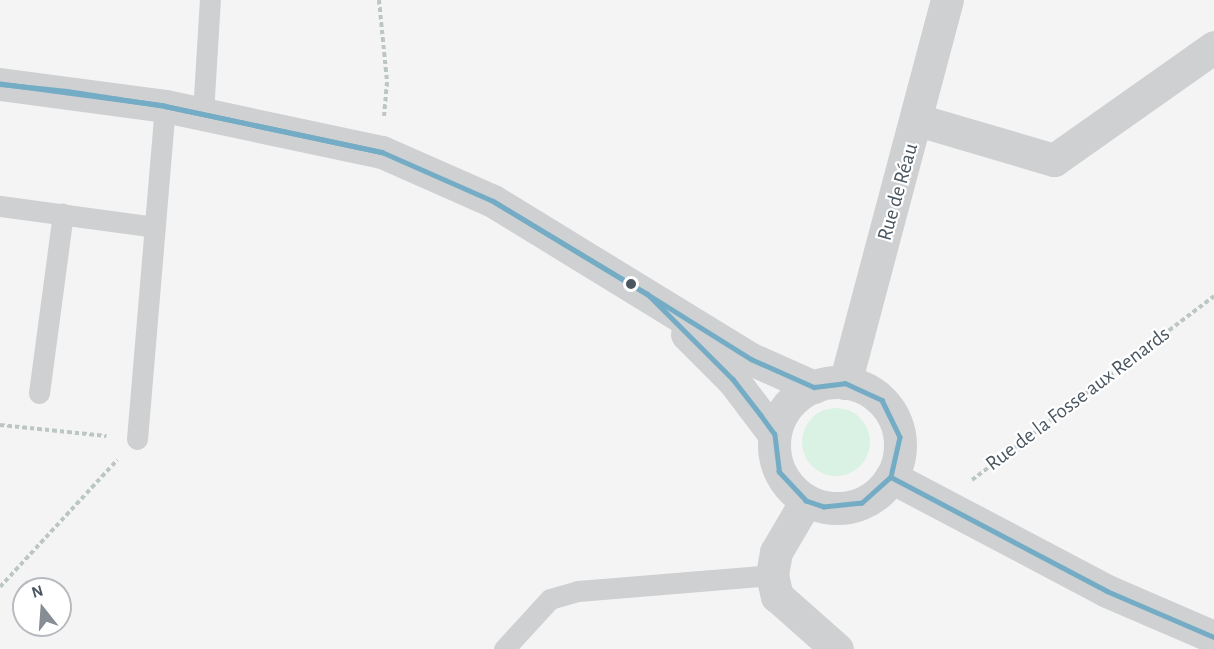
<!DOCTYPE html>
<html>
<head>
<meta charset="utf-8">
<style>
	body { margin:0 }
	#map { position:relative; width:1214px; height:649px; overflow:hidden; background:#f4f4f4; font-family:"Alegreya Sans",sans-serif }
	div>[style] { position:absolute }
	.green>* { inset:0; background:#d9f2e3 }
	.round { border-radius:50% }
	.path>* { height:4px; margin-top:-2px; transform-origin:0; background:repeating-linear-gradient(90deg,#bcc7c4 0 4.5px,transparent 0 7.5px) }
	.lane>* { height:21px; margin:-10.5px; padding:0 10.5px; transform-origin:10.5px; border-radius:10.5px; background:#ced0d2 }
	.street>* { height:33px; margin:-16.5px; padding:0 16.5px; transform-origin:16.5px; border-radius:16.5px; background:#ced0d2 }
	.street>.ring { margin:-16.5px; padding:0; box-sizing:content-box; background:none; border:33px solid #ced0d2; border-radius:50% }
	.bus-1>* { height:4.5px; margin:-2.25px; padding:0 2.25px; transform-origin:2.25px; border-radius:2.25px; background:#74acc5 }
	.dots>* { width:16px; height:16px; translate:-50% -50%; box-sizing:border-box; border:3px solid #fff; border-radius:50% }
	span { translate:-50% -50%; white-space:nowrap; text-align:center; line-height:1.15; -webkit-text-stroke:4.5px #fff; paint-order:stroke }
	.street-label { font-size:21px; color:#4a5661 }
	.north { position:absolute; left:12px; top:577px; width:60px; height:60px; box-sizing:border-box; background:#fff; border:2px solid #b7bbc0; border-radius:50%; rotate:343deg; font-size:16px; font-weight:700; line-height:24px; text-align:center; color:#4a5661 }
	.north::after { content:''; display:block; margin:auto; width:21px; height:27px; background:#868d94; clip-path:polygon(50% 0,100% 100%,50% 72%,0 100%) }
</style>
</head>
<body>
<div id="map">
	<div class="green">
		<div class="round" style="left:802px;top:408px;width:68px;height:68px"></div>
	</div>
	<div class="path">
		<div style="left:379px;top:0;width:82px;rotate:84.4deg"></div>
		<div style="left:387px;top:82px;width:34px;rotate:95deg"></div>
		<div style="left:0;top:425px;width:107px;rotate:5.9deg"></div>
		<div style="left:972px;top:480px;width:304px;rotate:-37.2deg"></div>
		<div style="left:0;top:587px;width:173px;rotate:-47.3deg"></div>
	</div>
	<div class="lane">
		<div style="left:203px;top:113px;width:113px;rotate:-86.5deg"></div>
		<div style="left:0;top:206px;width:156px;rotate:7.7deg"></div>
		<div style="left:39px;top:393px;width:181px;rotate:-82.4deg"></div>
		<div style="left:137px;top:439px;width:334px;rotate:-85.2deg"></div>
		<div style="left:504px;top:649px;width:68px;rotate:-47.4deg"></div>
		<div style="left:550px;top:599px;width:29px;rotate:-16deg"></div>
		<div style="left:578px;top:591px;width:195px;rotate:-4.7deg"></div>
	</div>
	<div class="street">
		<div style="left:0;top:84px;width:166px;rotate:7.6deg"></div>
		<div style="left:165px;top:106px;width:222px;rotate:12deg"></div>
		<div style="left:382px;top:152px;width:121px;rotate:23.8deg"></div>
		<div style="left:493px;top:201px;width:303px;rotate:31.5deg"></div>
		<div style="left:751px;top:359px;width:69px;rotate:24deg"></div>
		<div style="left:918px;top:120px;width:142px;rotate:16.4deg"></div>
		<div style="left:1054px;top:160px;width:196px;rotate:-35.2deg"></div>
		<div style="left:687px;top:334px;width:65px;rotate:45deg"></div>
		<div style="left:733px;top:380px;width:68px;rotate:52.8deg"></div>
		<div class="ring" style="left:774px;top:382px;width:93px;height:93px"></div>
		<div style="left:845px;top:383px;width:396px;rotate:-75.1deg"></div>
		<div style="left:891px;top:477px;width:244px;rotate:27.8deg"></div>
		<div style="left:1107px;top:591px;width:116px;rotate:23.3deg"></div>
		<div style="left:806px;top:501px;width:59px;rotate:120.5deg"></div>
		<div style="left:776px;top:552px;width:23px;rotate:100deg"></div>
		<div style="left:772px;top:575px;width:22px;rotate:77deg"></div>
		<div style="left:777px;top:596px;width:80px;rotate:41.5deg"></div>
	</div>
	<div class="bus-1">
		<div style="left:0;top:84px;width:67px;rotate:6deg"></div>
		<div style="left:67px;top:91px;width:99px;rotate:8.7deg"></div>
		<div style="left:165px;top:106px;width:166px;rotate:-172.4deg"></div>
		<div style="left:165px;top:106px;width:222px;rotate:12deg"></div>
		<div style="left:165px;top:106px;width:222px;rotate:12deg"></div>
		<div style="left:382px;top:152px;width:121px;rotate:23.8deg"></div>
		<div style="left:493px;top:201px;width:180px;rotate:31.1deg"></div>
		<div style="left:493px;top:201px;width:180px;rotate:31.1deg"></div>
		<div style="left:647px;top:294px;width:123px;rotate:32deg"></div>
		<div style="left:751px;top:359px;width:69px;rotate:24deg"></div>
		<div style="left:814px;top:387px;width:31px;rotate:-7deg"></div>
		<div style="left:845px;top:383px;width:41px;rotate:24.7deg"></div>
		<div style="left:882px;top:400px;width:41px;rotate:64.1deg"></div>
		<div style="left:900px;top:437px;width:41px;rotate:102.7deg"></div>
		<div style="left:891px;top:477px;width:39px;rotate:138deg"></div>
		<div style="left:862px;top:503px;width:38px;rotate:174deg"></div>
		<div style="left:824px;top:507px;width:19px;rotate:-162deg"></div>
		<div style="left:806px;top:501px;width:40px;rotate:-133deg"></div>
		<div style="left:779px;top:472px;width:38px;rotate:-97deg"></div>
		<div style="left:774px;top:434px;width:22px;rotate:-126deg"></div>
		<div style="left:761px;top:416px;width:46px;rotate:-127.9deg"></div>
		<div style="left:733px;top:380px;width:122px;rotate:-135deg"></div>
		<div style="left:891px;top:477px;width:244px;rotate:27.8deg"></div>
		<div style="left:1107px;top:591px;width:116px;rotate:23.3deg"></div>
	</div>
	<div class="dots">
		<div style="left:631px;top:284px;background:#4a5661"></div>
	</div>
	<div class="street-label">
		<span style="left:898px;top:192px;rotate:-74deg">Rue de Réau</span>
		<span style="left:1078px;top:399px;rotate:-37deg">Rue de la Fosse aux Renards</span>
	</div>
	<div class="north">N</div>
</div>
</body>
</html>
